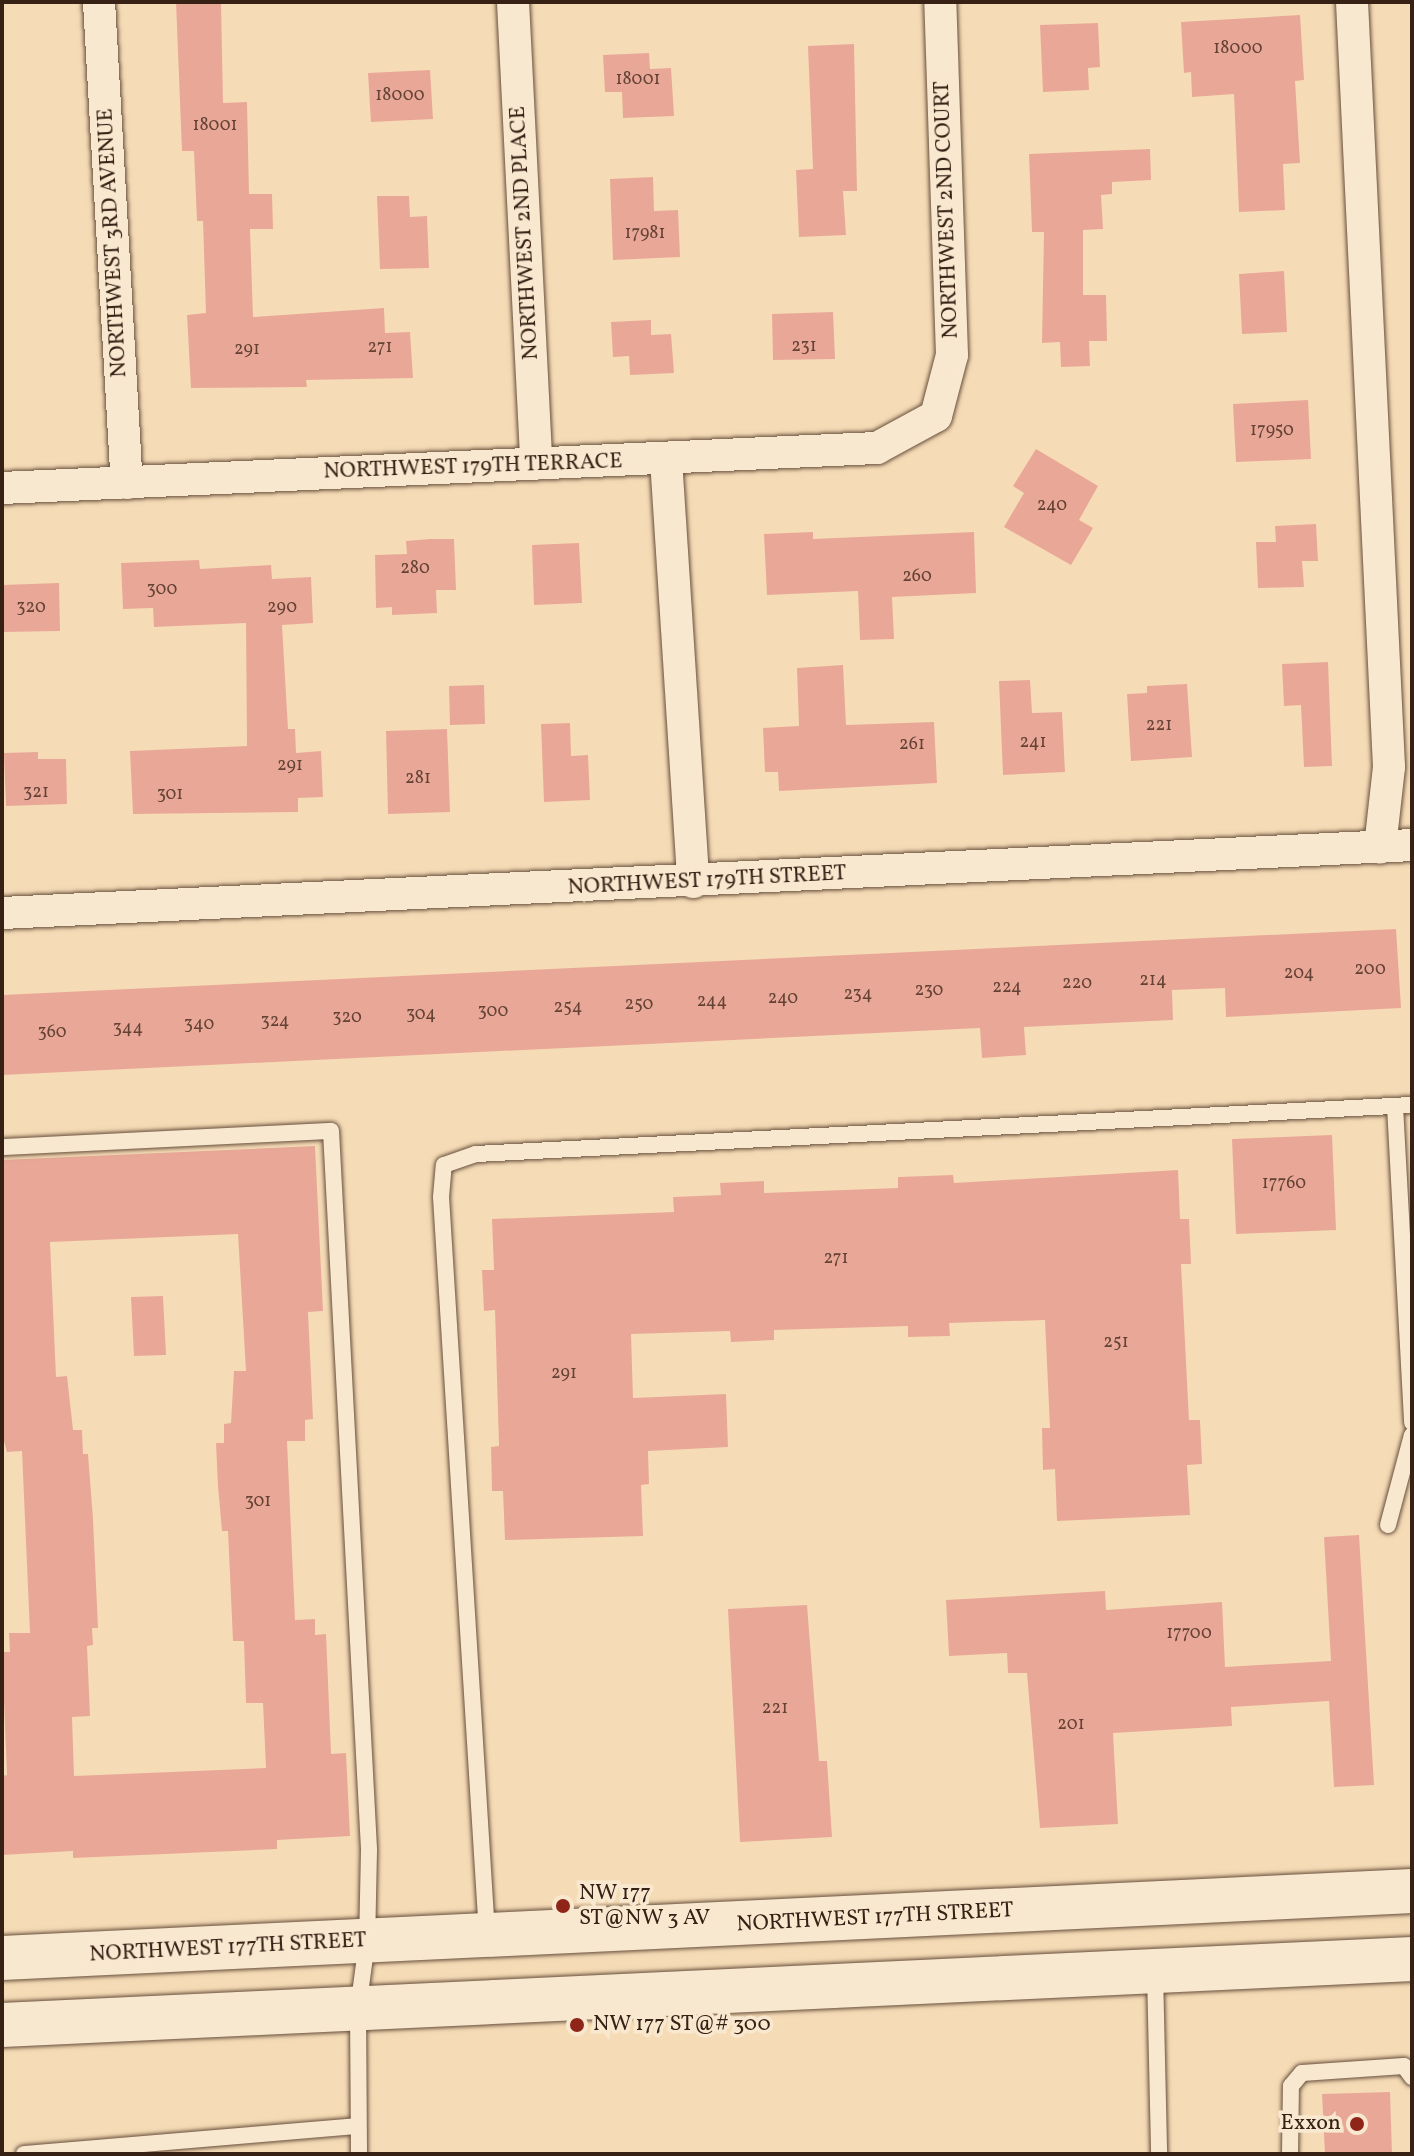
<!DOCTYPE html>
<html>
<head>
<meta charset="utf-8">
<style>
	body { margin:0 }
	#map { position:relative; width:1414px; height:2156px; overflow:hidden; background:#f6dcb6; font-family:Vollkorn,serif }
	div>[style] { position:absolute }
	.building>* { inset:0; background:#e9a897 }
	.roads { filter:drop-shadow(0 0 2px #674f3c) drop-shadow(0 0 2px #674f3c) }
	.lane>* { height:16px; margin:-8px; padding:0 8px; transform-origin:8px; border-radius:8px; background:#f9e8d0 }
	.street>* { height:32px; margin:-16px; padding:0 16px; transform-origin:16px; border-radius:16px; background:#f9e8d0 }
	.secondary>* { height:44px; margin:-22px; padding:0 22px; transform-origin:22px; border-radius:22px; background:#f9e8d0 }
	.dots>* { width:22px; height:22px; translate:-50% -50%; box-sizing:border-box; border:4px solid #f9e8d0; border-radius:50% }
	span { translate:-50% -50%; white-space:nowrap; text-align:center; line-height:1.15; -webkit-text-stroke:7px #f9e8d0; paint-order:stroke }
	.number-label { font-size:18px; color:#644235 }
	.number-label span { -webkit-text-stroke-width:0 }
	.street-label { font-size:22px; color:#372014 }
	.poi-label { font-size:22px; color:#372014 }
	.left { translate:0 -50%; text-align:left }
	.right { translate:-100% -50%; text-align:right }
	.frame { position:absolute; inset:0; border:4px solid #372014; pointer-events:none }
</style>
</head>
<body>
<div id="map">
	<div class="building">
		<div style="clip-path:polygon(176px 2px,221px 2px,223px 103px,247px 102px,249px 194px,272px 194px,273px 229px,250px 229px,253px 317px,384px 308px,385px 333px,410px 332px,413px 378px,306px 380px,307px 387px,191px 388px,187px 315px,206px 313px,203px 221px,197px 221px,194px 151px,182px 151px)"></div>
		<div style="clip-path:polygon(1300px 15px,1304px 80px,1295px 81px,1300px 163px,1283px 164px,1285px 210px,1239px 212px,1234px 94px,1192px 97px,1191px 72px,1184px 73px,1181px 22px)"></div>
		<div style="clip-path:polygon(1098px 23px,1100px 67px,1088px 68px,1089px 90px,1043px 92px,1040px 25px)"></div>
		<div style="clip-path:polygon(854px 44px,857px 191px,843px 191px,846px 235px,799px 237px,796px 170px,813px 169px,808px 46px)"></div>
		<div style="clip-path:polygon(649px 53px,650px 69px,671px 68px,674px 116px,623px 118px,622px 92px,605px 92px,603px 55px)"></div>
		<div style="clip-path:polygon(430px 70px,433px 119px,371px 122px,368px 73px)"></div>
		<div style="clip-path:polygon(1150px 149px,1151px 180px,1112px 182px,1112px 194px,1101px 195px,1103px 229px,1083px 230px,1083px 295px,1106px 295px,1107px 341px,1089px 341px,1090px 366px,1061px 367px,1060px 342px,1042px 343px,1044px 232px,1032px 232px,1029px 154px)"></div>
		<div style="clip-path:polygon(653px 177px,654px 211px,678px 210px,680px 257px,613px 260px,610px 179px)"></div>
		<div style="clip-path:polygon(377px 196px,409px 196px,410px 217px,427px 216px,429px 268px,380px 269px)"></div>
		<div style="clip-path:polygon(1284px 271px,1287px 332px,1242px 334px,1239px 274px)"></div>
		<div style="clip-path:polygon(833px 312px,835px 359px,773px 360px,772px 314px)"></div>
		<div style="clip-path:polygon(651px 320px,651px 335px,671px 334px,674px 373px,630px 375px,629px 356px,613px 357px,611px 322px)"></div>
		<div style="clip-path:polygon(1308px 400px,1311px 459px,1236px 462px,1233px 404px)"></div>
		<div style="clip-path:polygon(1036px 449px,1098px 486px,1079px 520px,1093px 528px,1071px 565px,1004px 527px,1024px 493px,1013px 486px)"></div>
		<div style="clip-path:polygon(1316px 524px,1318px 561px,1302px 561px,1304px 587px,1258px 588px,1256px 542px,1276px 542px,1275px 526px)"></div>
		<div style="clip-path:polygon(813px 532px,813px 539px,974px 532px,976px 593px,892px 597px,894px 639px,860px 640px,858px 591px,767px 595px,764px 534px)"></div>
		<div style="clip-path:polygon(430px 539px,454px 539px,456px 590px,436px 590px,437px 613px,392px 615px,392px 607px,376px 608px,375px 555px,407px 554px,406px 541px)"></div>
		<div style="clip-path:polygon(579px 543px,582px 603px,534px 605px,532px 545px)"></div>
		<div style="clip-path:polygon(199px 560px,200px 569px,271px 565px,272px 579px,311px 577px,313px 623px,282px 625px,288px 729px,295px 729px,296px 753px,321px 751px,323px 797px,298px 798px,298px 812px,133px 814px,130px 751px,247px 746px,246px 623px,154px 627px,153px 608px,123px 609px,121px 563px)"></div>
		<div style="clip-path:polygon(59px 583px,60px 631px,2px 632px,2px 585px)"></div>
		<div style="clip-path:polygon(1328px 662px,1332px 766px,1304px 767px,1301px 705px,1284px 706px,1282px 664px)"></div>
		<div style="clip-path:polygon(843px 665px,846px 725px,934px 722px,937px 783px,779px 791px,778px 772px,765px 772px,763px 728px,799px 726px,797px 668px)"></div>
		<div style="clip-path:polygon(1030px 680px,1032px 713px,1062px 712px,1065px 772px,1003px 775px,999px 681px)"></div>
		<div style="clip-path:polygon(1187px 684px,1192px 757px,1131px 761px,1127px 694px,1147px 693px,1147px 686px)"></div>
		<div style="clip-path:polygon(484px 685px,485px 724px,450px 725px,449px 686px)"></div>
		<div style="clip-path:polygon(570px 723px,571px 756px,588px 755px,590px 800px,544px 802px,541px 724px)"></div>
		<div style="clip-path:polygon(447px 729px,450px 812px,388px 814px,386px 731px)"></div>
		<div style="clip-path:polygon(38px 752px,38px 759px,66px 759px,67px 804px,6px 806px,4px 753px)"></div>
		<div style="clip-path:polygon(1396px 929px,1401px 1008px,1226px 1017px,1225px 988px,1172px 990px,1173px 1020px,1024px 1027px,1026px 1055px,982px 1058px,980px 1028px,2px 1075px,2px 995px)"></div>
		<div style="clip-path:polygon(1332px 1135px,1336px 1230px,1236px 1234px,1232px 1139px)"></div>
		<div style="clip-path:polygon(evenodd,315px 1146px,323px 1311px,308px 1312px,313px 1419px,305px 1420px,305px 1441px,287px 1441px,295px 1620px,315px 1619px,315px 1635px,326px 1634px,331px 1754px,346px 1753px,350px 1836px,277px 1840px,277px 1849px,73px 1858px,73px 1851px,2px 1855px,2px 1776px,7px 1775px,2px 1652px,10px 1652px,9px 1633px,30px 1633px,22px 1451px,7px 1452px,2px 1434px,2px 1160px,315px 1146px,238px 1234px,246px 1371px,234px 1371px,231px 1423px,224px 1424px,224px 1443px,216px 1443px,218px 1486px,222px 1531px,228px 1531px,233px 1641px,244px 1641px,246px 1703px,263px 1703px,266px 1768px,74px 1776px,72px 1717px,90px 1716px,87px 1646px,93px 1645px,92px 1628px,98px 1628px,93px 1519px,88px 1454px,83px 1454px,82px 1430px,73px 1430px,67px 1376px,56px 1377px,50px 1242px,238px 1234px)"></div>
		<div style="clip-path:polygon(1178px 1170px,1180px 1219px,1189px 1219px,1191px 1264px,1181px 1264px,1189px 1420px,1200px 1420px,1202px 1464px,1187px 1465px,1190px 1515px,1057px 1521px,1055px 1469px,1043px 1470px,1042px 1428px,1050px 1428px,1045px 1320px,949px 1323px,950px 1336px,908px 1337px,908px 1326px,774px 1330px,774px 1340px,731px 1342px,730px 1331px,631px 1334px,633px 1398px,726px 1394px,728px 1447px,648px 1451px,649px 1484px,641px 1485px,643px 1536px,505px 1540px,503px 1491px,492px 1491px,491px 1447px,499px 1446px,495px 1310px,484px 1311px,482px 1270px,494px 1270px,492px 1219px,674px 1212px,673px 1197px,721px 1195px,720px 1183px,764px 1181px,764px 1193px,898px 1188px,898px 1177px,953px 1175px,954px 1183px)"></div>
		<div style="clip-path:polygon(163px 1296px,166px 1355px,134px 1356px,131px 1297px)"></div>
		<div style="clip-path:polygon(1359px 1535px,1374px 1785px,1334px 1787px,1329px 1701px,1231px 1707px,1232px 1726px,1113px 1733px,1118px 1824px,1040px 1828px,1027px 1673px,1008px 1673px,1007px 1653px,949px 1656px,946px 1600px,1105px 1591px,1106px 1610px,1222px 1602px,1225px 1667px,1331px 1661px,1324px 1537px)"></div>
		<div style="clip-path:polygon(807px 1605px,819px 1761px,827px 1761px,832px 1837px,740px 1842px,728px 1609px)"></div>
		<div style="clip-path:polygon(1390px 2092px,1392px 2154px,1325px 2154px,1322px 2094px)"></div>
	</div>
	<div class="roads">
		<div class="lane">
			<div style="left:1395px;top:1106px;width:317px;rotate:86.9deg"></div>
			<div style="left:2px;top:1147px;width:329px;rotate:-2.8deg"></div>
			<div style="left:331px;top:1131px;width:720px;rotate:86.97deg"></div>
			<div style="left:369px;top:1850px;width:92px;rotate:91.2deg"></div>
			<div style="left:367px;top:1942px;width:68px;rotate:97.7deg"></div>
			<div style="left:358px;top:2009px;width:145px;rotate:89.6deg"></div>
			<div style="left:1388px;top:1525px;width:93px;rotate:-75.1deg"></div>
			<div style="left:487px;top:1934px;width:738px;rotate:-93.57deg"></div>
			<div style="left:441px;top:1197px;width:32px;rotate:-85deg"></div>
			<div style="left:444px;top:1165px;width:34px;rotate:-19deg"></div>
			<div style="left:476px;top:1154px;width:937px;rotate:-3deg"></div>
			<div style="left:1155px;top:1972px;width:182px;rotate:88.7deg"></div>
			<div style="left:24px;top:2154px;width:334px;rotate:-4.8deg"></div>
			<div style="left:1290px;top:2154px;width:68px;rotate:-89.2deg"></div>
			<div style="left:1291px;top:2086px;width:17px;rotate:-50deg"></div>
			<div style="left:1302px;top:2073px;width:102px;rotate:-3.9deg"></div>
			<div style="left:1404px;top:2066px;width:14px;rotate:54deg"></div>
		</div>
		<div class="street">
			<div style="left:99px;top:2px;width:482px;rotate:86.7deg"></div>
			<div style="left:513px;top:2px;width:462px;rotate:87.1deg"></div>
			<div style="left:1352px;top:2px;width:766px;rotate:87.23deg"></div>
			<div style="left:1389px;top:767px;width:81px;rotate:96.4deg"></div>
			<div style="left:666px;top:459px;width:424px;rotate:86.3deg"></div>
			<div style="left:2px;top:488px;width:876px;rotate:-2.62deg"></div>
			<div style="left:877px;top:448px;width:67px;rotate:-28.5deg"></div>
			<div style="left:936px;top:416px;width:63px;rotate:-75.3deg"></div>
			<div style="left:952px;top:355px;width:353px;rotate:-91.9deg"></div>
			<div style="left:2px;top:913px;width:1412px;rotate:-2.76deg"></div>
		</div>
		<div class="secondary">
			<div style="left:2px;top:1958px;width:1412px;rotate:-2.72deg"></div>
			<div style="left:2px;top:2025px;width:1412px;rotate:-2.68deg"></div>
		</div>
	</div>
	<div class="dots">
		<div style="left:563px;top:1906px;background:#8f2418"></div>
		<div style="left:577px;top:2025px;background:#8f2418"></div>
		<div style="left:1357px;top:2124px;background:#8f2418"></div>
	</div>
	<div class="number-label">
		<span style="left:1238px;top:49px">18000</span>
		<span style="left:638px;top:80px">18001</span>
		<span style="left:400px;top:96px">18000</span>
		<span style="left:215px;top:126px">18001</span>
		<span style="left:645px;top:234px">17981</span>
		<span style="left:804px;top:347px">231</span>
		<span style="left:380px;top:348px">271</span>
		<span style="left:247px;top:350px">291</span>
		<span style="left:1272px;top:431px">17950</span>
		<span style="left:1052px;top:506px">240</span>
		<span style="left:415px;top:569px">280</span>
		<span style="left:917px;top:577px">260</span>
		<span style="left:162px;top:590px">300</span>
		<span style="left:31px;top:608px">320</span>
		<span style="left:282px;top:608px">290</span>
		<span style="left:1159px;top:726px">221</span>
		<span style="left:1033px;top:743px">241</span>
		<span style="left:912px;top:745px">261</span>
		<span style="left:290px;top:766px">291</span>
		<span style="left:418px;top:779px">281</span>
		<span style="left:36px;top:793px">321</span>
		<span style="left:170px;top:795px">301</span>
		<span style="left:1370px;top:970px">200</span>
		<span style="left:1299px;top:974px">204</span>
		<span style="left:1153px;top:981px">214</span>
		<span style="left:1077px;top:984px">220</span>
		<span style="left:1007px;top:988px">224</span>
		<span style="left:929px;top:991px">230</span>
		<span style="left:858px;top:995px">234</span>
		<span style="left:783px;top:999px">240</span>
		<span style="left:712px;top:1002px">244</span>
		<span style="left:639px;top:1005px">250</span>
		<span style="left:568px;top:1008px">254</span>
		<span style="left:493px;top:1012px">300</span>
		<span style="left:421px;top:1015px">304</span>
		<span style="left:347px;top:1018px">320</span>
		<span style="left:275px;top:1022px">324</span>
		<span style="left:199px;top:1025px">340</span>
		<span style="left:128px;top:1029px">344</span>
		<span style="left:52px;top:1033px">360</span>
		<span style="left:1284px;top:1184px">17760</span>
		<span style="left:836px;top:1259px">271</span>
		<span style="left:1116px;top:1343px">251</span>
		<span style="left:564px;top:1374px">291</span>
		<span style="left:258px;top:1502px">301</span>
		<span style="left:1189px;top:1634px">17700</span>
		<span style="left:775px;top:1709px">221</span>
		<span style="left:1071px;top:1725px">201</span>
	</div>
	<div class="street-label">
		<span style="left:947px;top:210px;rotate:-92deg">NORTHWEST 2ND COURT</span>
		<span style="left:525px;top:233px;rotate:-93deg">NORTHWEST 2ND PLACE</span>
		<span style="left:113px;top:243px;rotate:-93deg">NORTHWEST 3RD AVENUE</span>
		<span style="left:473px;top:467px;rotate:-2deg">NORTHWEST 179TH TERRACE</span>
		<span style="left:707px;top:881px;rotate:-3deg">NORTHWEST 179TH STREET</span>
		<span style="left:875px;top:1918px;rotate:-3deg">NORTHWEST 177TH STREET</span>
		<span style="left:228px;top:1948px;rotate:-3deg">NORTHWEST 177TH STREET</span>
	</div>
	<div class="poi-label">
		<span class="left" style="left:579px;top:1906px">NW 177<br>ST@NW 3 AV</span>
		<span class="left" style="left:593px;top:2025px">NW 177 ST@# 300</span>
		<span class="right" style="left:1341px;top:2124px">Exxon</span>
	</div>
	<div class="frame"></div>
</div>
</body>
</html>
